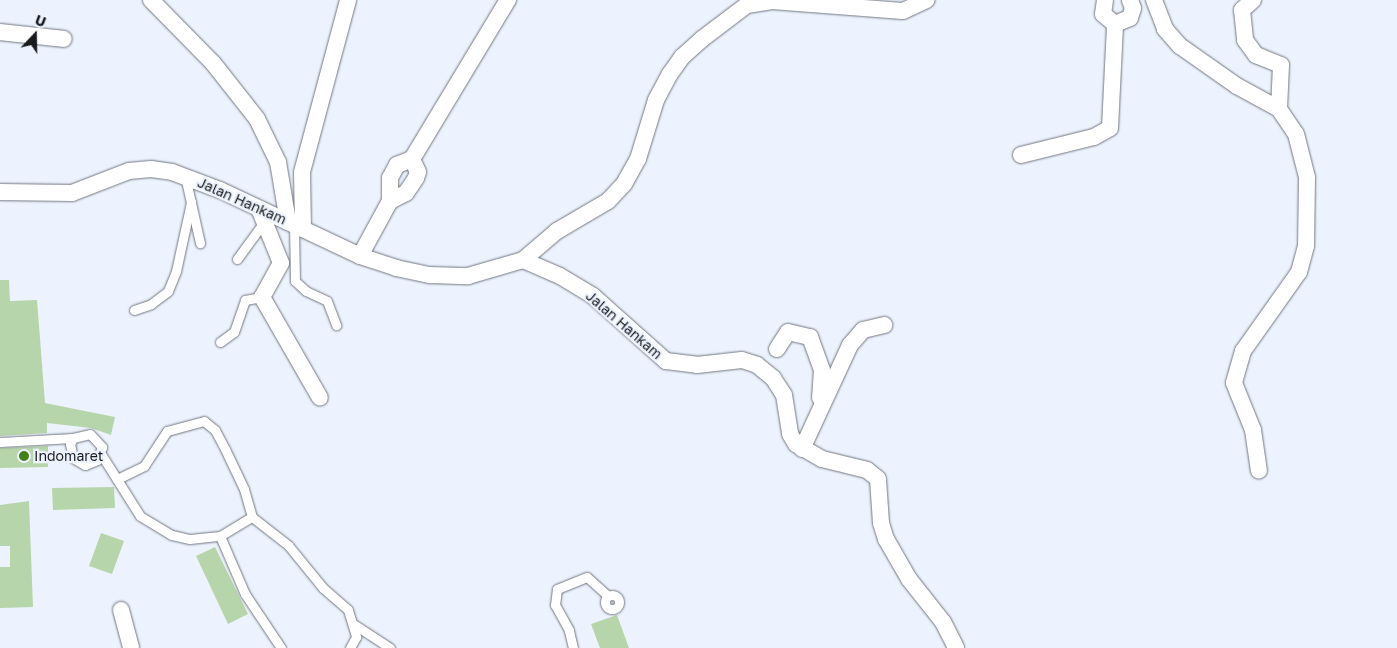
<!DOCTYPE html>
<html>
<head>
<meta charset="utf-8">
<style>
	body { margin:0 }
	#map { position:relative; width:1397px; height:648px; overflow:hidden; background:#edf3fe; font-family:"Golos Text",sans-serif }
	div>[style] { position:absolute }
	.building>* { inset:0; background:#b7d5aa }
	.roads { filter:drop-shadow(0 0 1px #727781) drop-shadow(0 0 1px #727781) }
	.lane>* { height:9px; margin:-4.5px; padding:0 4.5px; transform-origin:4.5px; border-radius:4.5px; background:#fff }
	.lane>.ring { margin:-4.5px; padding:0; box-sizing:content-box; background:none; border:9px solid #fff; border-radius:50% }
	.street>* { height:16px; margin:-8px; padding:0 8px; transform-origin:8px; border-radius:8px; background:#fff }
	.dots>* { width:14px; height:14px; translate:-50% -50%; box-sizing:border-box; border:2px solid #edf3fe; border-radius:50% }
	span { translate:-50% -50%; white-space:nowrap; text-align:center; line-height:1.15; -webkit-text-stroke:4.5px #edf3fe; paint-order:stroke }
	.street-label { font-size:14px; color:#181a1e }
	.poi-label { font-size:14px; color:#181a1e }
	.left { translate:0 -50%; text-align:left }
	.north { position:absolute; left:10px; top:10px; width:50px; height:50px; -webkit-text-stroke:4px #edf3fe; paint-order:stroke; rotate:21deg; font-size:14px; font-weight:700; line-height:20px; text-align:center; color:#181a1e }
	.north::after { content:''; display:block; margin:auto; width:18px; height:22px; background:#181a1e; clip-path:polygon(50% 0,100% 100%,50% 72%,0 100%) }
</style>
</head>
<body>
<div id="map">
	<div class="building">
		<div style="clip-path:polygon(0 280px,9px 280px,10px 301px,37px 300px,45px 403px,115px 417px,111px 435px,91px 428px,47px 423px,47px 433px,0 436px)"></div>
		<div style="clip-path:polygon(48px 446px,48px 467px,0 468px,0 448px)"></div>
		<div style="clip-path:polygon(114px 487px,115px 508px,53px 510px,52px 488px)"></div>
		<div style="clip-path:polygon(29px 501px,33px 607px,0 608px,0 567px,10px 567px,10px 546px,0 546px,0 505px)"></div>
		<div style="clip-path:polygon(101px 533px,124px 541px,112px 574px,89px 566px)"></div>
		<div style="clip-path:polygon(215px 547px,248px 614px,228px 624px,196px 556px)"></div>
		<div style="clip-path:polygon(617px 615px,629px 648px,600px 648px,591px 624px)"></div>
	</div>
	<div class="roads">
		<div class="lane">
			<div style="left:185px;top:176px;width:69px;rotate:77.4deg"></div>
			<div style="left:294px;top:225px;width:56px;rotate:89deg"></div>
			<div style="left:295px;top:281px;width:15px;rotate:42deg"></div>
			<div style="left:306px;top:291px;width:23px;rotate:25deg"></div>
			<div style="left:327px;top:301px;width:26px;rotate:69deg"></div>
			<div style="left:237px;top:259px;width:46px;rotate:-53.9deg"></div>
			<div style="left:134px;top:310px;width:18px;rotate:-19deg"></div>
			<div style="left:151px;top:304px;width:21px;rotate:-37deg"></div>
			<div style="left:168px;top:291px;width:22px;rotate:-68deg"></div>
			<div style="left:176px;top:271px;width:71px;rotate:-77.7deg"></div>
			<div style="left:220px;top:342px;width:17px;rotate:-36deg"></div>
			<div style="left:234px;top:332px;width:34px;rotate:-71deg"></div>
			<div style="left:245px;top:300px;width:17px;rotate:-10deg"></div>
			<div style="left:0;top:442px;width:73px;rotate:-3.1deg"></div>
			<div style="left:73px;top:438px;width:17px;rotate:-13deg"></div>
			<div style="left:90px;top:434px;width:18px;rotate:47deg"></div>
			<div style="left:102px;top:447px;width:14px;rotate:111deg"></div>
			<div style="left:97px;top:460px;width:13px;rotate:157deg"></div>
			<div style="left:85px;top:465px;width:14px;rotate:-150deg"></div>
			<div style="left:73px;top:458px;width:14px;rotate:-102deg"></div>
			<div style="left:70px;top:444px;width:7px;rotate:-63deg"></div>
			<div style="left:101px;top:454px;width:73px;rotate:57.8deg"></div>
			<div style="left:140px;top:516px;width:37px;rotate:31deg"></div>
			<div style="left:172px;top:535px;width:18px;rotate:13deg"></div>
			<div style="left:190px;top:539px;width:30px;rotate:-6deg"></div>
			<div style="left:220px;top:536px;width:37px;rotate:-31deg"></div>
			<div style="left:252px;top:517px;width:29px;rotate:-106deg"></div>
			<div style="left:244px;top:489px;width:44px;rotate:-115.4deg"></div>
			<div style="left:225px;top:449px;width:21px;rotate:-118deg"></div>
			<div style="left:215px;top:430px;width:14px;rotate:-141deg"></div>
			<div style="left:204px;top:421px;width:38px;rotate:165deg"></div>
			<div style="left:167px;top:431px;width:42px;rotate:123.3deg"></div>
			<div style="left:144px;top:466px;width:30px;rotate:154deg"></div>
			<div style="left:252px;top:517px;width:46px;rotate:37.9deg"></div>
			<div style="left:288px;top:545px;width:55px;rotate:50.9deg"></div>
			<div style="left:323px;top:588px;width:33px;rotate:41deg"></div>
			<div style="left:348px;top:610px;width:28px;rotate:73deg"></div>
			<div style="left:356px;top:637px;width:13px;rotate:119deg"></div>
			<div style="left:220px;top:536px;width:63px;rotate:66.7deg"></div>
			<div style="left:245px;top:594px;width:65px;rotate:56.3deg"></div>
			<div class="ring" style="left:605px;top:595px;width:5px;height:5px"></div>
			<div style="left:355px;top:625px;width:42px;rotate:33.3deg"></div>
			<div style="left:573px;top:648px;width:18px;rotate:-103deg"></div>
			<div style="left:569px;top:630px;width:29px;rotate:-119deg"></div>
			<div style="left:555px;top:605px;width:16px;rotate:-83deg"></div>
			<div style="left:557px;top:589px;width:32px;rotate:-22deg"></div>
			<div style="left:587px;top:577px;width:28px;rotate:42deg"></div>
		</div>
		<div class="street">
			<div style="left:151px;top:0;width:88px;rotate:45.5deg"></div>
			<div style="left:213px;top:63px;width:71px;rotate:51.8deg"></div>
			<div style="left:257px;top:119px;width:48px;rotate:64deg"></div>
			<div style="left:278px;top:162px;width:61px;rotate:80.5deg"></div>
			<div style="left:1105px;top:0;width:14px;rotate:98deg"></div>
			<div style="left:1103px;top:14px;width:16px;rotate:40deg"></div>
			<div style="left:1115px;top:24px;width:16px;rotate:-22deg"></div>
			<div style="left:1130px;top:18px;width:10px;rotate:-73deg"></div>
			<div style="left:1133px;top:8px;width:9px;rotate:-111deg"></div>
			<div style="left:1154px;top:0;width:31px;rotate:69deg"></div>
			<div style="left:1165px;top:29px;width:23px;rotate:49deg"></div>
			<div style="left:1180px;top:46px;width:70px;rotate:35.1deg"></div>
			<div style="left:1237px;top:86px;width:48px;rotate:28.7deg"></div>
			<div style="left:1279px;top:109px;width:30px;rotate:56deg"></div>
			<div style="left:1296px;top:134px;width:44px;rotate:75.7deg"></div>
			<div style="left:1307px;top:177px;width:69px;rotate:90.8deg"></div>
			<div style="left:1306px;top:246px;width:27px;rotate:105deg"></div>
			<div style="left:1299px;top:272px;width:97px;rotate:125.3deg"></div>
			<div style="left:1243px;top:351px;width:33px;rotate:106deg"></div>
			<div style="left:1234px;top:383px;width:51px;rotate:68deg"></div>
			<div style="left:1253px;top:430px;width:41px;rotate:81.7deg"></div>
			<div style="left:1253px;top:0;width:15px;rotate:138deg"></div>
			<div style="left:1242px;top:10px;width:30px;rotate:84deg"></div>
			<div style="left:1245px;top:40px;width:19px;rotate:54deg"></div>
			<div style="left:1256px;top:55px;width:27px;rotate:22deg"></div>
			<div style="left:1281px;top:65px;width:44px;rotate:92.6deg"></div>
			<div style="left:0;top:32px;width:64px;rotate:6.2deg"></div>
			<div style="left:1021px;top:155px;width:75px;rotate:-13.9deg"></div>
			<div style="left:1094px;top:137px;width:18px;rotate:-29deg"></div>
			<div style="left:1110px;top:128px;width:104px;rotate:-87.2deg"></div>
			<div style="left:0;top:192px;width:72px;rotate:0.8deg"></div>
			<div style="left:72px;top:193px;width:61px;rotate:-21.1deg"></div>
			<div style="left:129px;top:171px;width:22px;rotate:-5deg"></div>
			<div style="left:151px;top:169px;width:21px;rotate:8deg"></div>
			<div style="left:172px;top:172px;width:51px;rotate:20.6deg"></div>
			<div style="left:220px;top:190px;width:155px;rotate:25.2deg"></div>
			<div style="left:360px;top:256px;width:38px;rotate:18deg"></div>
			<div style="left:396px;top:268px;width:35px;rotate:12deg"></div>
			<div style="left:430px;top:275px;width:38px;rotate:2deg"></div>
			<div style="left:468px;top:276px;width:57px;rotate:-16.2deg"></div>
			<div style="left:523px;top:260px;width:40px;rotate:23.4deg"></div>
			<div style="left:560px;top:276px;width:39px;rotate:31deg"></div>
			<div style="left:593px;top:296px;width:98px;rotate:41.7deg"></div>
			<div style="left:666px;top:361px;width:31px;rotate:7deg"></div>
			<div style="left:697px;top:365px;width:45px;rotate:-6.3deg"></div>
			<div style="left:742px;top:360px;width:16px;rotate:18deg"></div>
			<div style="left:757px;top:365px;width:21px;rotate:39deg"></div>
			<div style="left:773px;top:378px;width:20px;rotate:57deg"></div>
			<div style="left:784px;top:395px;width:39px;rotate:81deg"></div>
			<div style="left:790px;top:434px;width:12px;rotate:59deg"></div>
			<div style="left:796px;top:444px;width:30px;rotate:30deg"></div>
			<div style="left:822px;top:459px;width:46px;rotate:13.7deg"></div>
			<div style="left:867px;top:470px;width:14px;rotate:39deg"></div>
			<div style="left:878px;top:479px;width:44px;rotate:86.1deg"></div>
			<div style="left:881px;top:523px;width:17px;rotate:73deg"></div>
			<div style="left:886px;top:539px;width:46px;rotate:60.1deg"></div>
			<div style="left:909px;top:579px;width:55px;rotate:51.7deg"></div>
			<div style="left:943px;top:622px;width:29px;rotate:63deg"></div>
			<div style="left:390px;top:201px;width:18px;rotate:-27deg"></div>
			<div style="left:406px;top:193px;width:18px;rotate:-56deg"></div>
			<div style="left:416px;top:178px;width:6px;rotate:-72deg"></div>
			<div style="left:418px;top:172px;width:14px;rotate:-115deg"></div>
			<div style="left:260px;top:211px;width:56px;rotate:68deg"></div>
			<div style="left:281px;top:263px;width:39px;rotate:119deg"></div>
			<div style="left:262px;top:297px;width:116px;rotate:60.1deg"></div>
			<div style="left:303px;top:229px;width:57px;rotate:-91deg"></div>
			<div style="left:302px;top:172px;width:178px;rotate:-75deg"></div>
			<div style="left:360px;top:256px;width:63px;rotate:-61.4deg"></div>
			<div style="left:390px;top:201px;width:23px;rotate:-90deg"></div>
			<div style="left:390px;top:178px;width:15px;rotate:-62deg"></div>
			<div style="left:397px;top:165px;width:16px;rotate:-22deg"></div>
			<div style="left:412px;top:159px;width:186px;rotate:-58.9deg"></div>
			<div style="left:523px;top:260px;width:45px;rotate:-40.5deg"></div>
			<div style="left:557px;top:231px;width:59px;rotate:-30.5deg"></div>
			<div style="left:608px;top:201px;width:23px;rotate:-47deg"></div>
			<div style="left:624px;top:184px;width:29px;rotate:-61deg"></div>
			<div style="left:638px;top:159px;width:62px;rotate:-73deg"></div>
			<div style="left:656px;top:100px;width:30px;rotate:-62deg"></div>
			<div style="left:670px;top:74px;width:21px;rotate:-55deg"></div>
			<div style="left:682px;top:57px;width:27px;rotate:-42deg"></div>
			<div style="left:702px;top:39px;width:56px;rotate:-37.1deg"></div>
			<div style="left:747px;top:5px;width:25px;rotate:-9deg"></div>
			<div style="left:772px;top:1px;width:131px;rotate:4.4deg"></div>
			<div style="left:903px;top:11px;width:26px;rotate:-25deg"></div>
			<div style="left:777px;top:349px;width:20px;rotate:-57deg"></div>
			<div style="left:788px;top:332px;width:23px;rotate:13deg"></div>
			<div style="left:810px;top:337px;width:35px;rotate:70deg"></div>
			<div style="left:822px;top:370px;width:28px;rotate:94deg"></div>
			<div style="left:802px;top:449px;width:115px;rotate:-65.2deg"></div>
			<div style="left:850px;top:345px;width:20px;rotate:-49deg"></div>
			<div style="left:863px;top:330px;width:22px;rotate:-13deg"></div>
			<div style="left:121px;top:610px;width:39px;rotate:75deg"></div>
		</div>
	</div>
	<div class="dots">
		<div style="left:24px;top:456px;background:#437f1b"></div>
	</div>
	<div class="street-label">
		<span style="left:242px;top:201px;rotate:24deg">Jalan Hankam</span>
		<span style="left:624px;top:325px;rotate:41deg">Jalan Hankam</span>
	</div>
	<div class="poi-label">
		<span class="left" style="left:34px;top:456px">Indomaret</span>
	</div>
	<div class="north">U</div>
</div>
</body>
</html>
